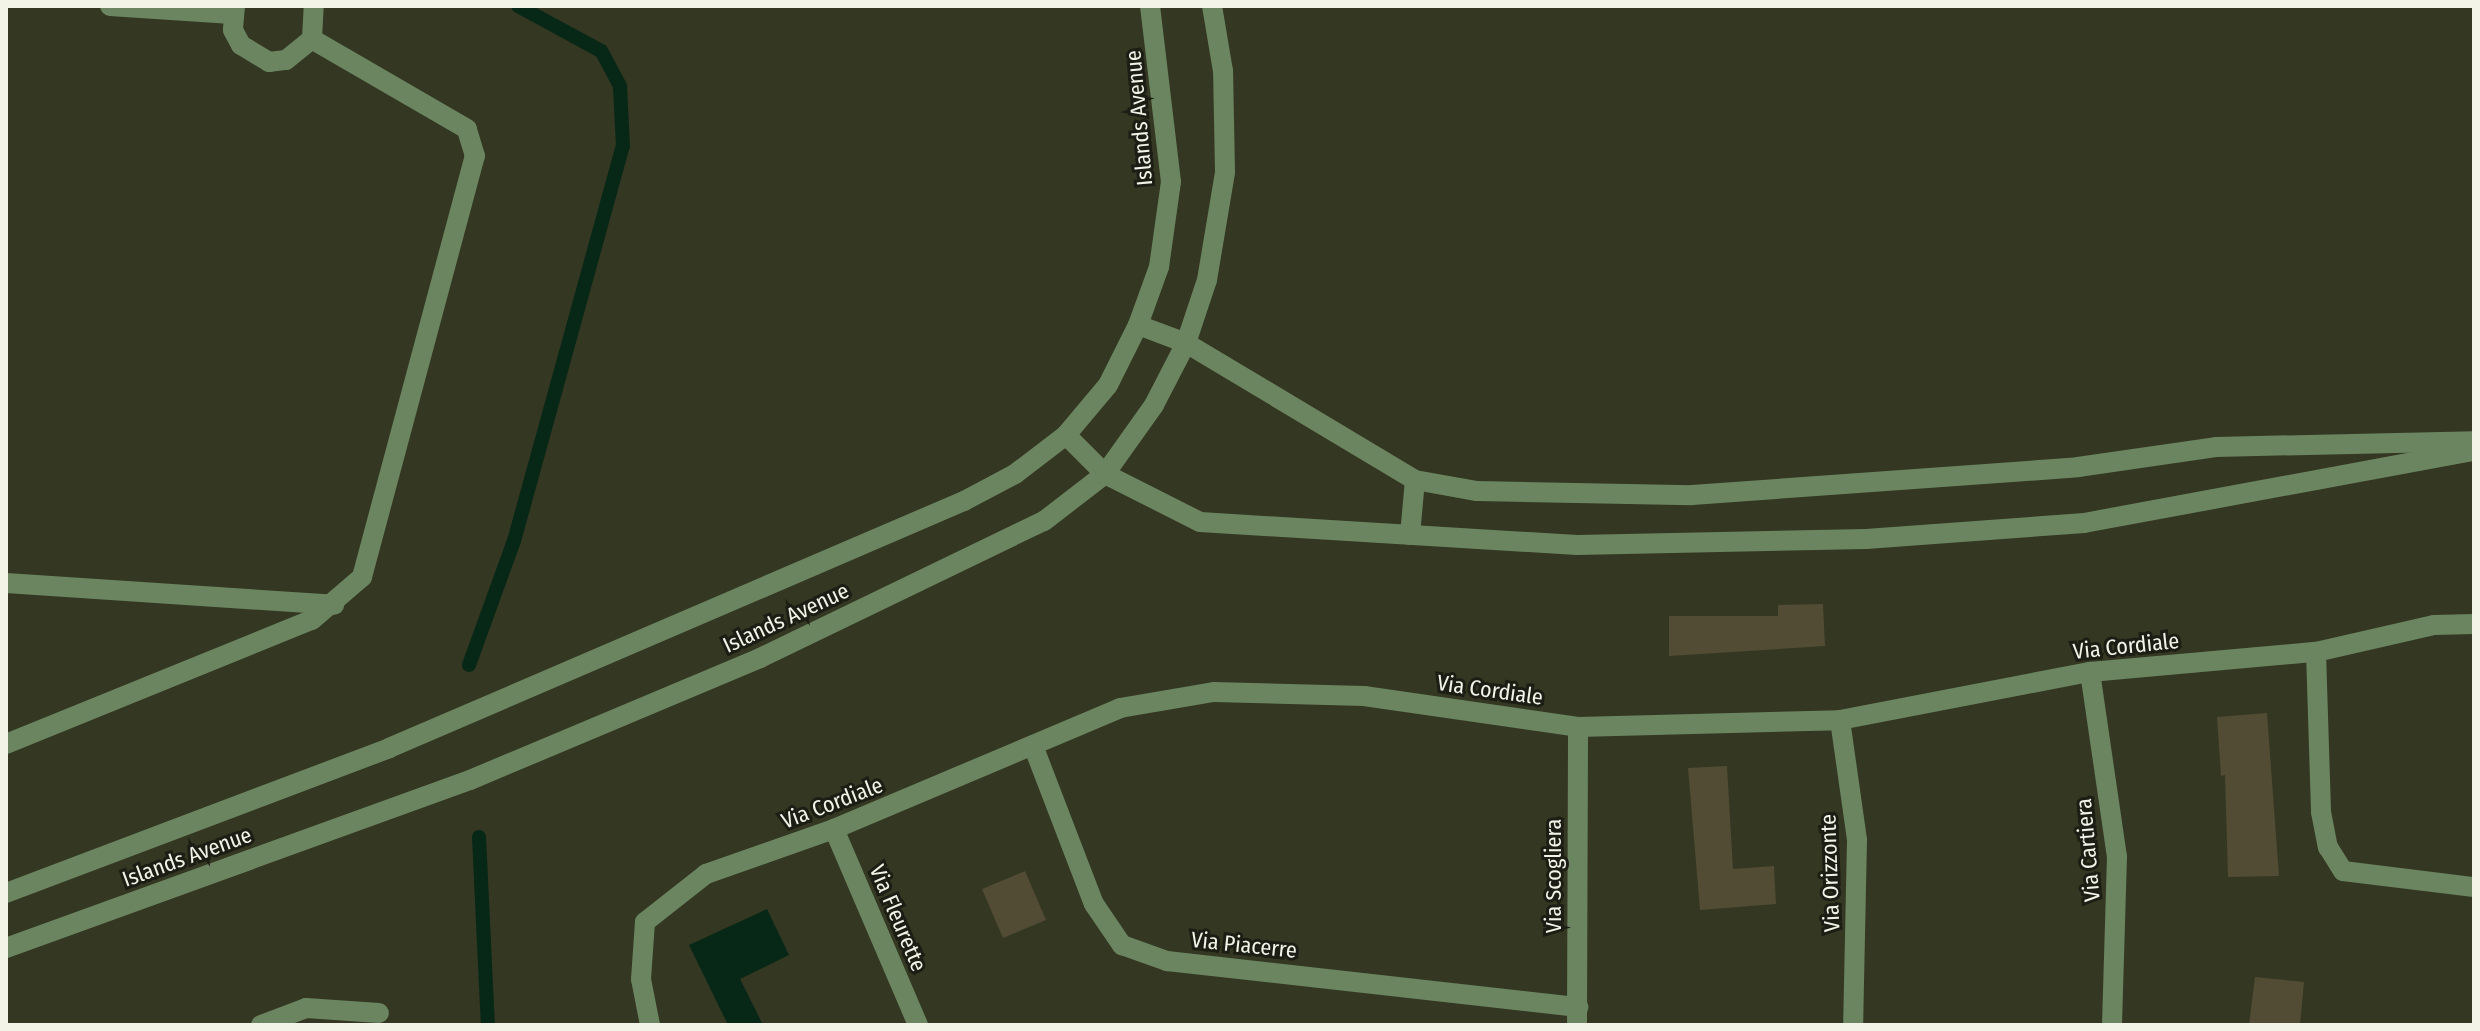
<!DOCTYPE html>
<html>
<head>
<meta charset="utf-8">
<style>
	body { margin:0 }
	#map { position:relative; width:2480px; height:1031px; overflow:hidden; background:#343721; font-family:"Fira Sans Condensed",sans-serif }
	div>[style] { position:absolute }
	.water>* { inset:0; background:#072717 }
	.stream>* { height:14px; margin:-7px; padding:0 7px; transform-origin:7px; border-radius:7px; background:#072717 }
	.building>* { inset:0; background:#524c35 }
	.minor>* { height:20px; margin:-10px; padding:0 10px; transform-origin:10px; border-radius:10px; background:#6a8560 }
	span { translate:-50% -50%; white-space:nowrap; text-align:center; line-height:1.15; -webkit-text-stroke:6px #1c1d14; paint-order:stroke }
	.street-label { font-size:22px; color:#f1f4e6 }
	.frame { position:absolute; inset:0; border:8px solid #f1f4e6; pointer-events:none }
</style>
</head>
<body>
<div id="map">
	<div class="water">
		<div style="clip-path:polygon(767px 909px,789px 955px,740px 979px,763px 1025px,728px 1025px,689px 945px)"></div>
	</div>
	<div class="stream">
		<div style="left:469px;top:665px;width:132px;rotate:-70.1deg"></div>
		<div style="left:514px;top:541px;width:410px;rotate:-74.6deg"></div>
		<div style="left:623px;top:146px;width:60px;rotate:-92.9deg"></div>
		<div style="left:620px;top:86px;width:40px;rotate:-118deg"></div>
		<div style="left:601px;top:51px;width:94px;rotate:-151.5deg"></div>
		<div style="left:479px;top:837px;width:188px;rotate:87.3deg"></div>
	</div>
	<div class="building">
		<div style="clip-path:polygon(1823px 604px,1825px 646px,1669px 656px,1669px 616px,1778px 616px,1778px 605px)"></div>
		<div style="clip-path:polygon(2267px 713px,2279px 876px,2228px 877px,2225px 775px,2221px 776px,2217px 717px)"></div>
		<div style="clip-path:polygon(1727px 766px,1733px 869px,1774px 866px,1776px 904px,1700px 910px,1688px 768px)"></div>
		<div style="clip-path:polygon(1025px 871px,1046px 920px,1003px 938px,982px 889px)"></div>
		<div style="clip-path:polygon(2255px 977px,2304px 982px,2300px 1025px,2249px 1025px)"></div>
	</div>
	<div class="minor">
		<div style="left:110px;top:6px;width:122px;rotate:3.8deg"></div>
		<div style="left:235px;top:6px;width:24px;rotate:95deg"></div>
		<div style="left:233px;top:30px;width:17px;rotate:62deg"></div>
		<div style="left:241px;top:45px;width:33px;rotate:31deg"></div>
		<div style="left:269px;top:62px;width:17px;rotate:-7deg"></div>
		<div style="left:286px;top:60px;width:33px;rotate:-39deg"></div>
		<div style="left:312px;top:39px;width:33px;rotate:-87deg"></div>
		<div style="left:1138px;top:325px;width:51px;rotate:20.6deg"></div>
		<div style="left:1186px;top:343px;width:267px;rotate:30.9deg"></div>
		<div style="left:1415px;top:480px;width:63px;rotate:10.1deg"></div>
		<div style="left:1477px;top:491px;width:215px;rotate:1.1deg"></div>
		<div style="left:1692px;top:495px;width:387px;rotate:-4.1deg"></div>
		<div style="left:2078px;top:467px;width:139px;rotate:-8.2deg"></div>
		<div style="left:2216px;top:447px;width:258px;rotate:-1.3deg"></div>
		<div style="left:1066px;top:435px;width:55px;rotate:45deg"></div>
		<div style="left:1105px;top:474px;width:106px;rotate:26.8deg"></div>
		<div style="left:1200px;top:522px;width:378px;rotate:3.5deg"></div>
		<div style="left:1577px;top:545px;width:289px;rotate:-1.2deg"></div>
		<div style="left:1866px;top:539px;width:219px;rotate:-4.2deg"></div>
		<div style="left:2084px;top:523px;width:397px;rotate:-10.5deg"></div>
		<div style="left:1410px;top:535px;width:55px;rotate:-84.8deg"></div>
		<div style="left:6px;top:583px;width:329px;rotate:3.8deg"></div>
		<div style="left:2316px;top:652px;width:160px;rotate:88.2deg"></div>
		<div style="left:2321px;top:812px;width:36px;rotate:79deg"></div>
		<div style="left:2328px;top:847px;width:28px;rotate:58deg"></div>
		<div style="left:2343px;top:871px;width:132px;rotate:7deg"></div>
		<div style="left:2090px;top:672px;width:186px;rotate:81.7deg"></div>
		<div style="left:2117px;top:856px;width:169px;rotate:91.7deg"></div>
		<div style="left:1840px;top:720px;width:121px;rotate:81.9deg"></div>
		<div style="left:1857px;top:840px;width:185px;rotate:91.2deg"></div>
		<div style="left:6px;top:744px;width:330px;rotate:-22.1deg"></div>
		<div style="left:312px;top:620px;width:66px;rotate:-40.7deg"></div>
		<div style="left:362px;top:577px;width:436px;rotate:-75deg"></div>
		<div style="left:475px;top:156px;width:28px;rotate:-107deg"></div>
		<div style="left:467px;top:129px;width:179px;rotate:-149.9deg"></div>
		<div style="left:1034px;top:748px;width:167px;rotate:69deg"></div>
		<div style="left:1094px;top:904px;width:50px;rotate:55.7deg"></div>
		<div style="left:1122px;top:945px;width:48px;rotate:19.6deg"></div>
		<div style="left:1167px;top:961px;width:414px;rotate:6.4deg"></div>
		<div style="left:834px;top:829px;width:213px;rotate:66.8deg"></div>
		<div style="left:6px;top:893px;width:410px;rotate:-20.7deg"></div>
		<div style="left:389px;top:748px;width:626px;rotate:-23.25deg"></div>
		<div style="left:964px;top:501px;width:58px;rotate:-27.9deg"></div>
		<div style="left:1015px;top:474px;width:64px;rotate:-37.4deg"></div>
		<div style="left:1066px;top:435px;width:65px;rotate:-50deg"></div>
		<div style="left:1108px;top:385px;width:67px;rotate:-63.4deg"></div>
		<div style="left:1138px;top:325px;width:62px;rotate:-70.1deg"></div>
		<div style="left:1159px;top:267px;width:86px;rotate:-82deg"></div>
		<div style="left:1171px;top:182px;width:177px;rotate:-96.8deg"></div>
		<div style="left:6px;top:948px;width:493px;rotate:-19.9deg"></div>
		<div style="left:470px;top:780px;width:315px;rotate:-22.8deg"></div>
		<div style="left:760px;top:658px;width:315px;rotate:-25.8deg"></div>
		<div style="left:1044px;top:521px;width:77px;rotate:-37.6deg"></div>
		<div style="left:1105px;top:474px;width:85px;rotate:-54.6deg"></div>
		<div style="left:1154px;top:405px;width:70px;rotate:-62.7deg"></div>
		<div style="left:1186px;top:343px;width:66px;rotate:-71.6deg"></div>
		<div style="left:1207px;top:280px;width:109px;rotate:-80.5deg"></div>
		<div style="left:1225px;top:172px;width:101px;rotate:-91.1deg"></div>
		<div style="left:1223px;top:71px;width:66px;rotate:-99.6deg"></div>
		<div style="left:261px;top:1025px;width:48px;rotate:-20.7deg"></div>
		<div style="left:306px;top:1008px;width:73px;rotate:3.9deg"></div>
		<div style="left:650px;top:1025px;width:47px;rotate:-101.1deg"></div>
		<div style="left:641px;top:979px;width:57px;rotate:-86deg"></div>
		<div style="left:645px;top:922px;width:78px;rotate:-38.2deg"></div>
		<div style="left:706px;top:874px;width:136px;rotate:-19.4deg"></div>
		<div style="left:834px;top:829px;width:311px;rotate:-22.9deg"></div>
		<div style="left:1120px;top:708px;width:95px;rotate:-9.7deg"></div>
		<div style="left:1214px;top:692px;width:150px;rotate:1.5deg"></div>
		<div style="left:1364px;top:696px;width:216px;rotate:8.2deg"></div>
		<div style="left:1578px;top:727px;width:262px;rotate:-1.5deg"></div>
		<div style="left:1840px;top:720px;width:255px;rotate:-10.9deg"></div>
		<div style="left:2090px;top:672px;width:227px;rotate:-5.1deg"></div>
		<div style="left:2316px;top:652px;width:121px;rotate:-12.9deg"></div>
		<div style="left:2434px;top:625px;width:40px;rotate:-1.4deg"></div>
		<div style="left:1577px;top:1025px;width:298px;rotate:-89.8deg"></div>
	</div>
	<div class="street-label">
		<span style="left:1139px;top:118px;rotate:-95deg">Islands Avenue</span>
		<span style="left:786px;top:618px;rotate:-25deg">Islands Avenue</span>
		<span style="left:2126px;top:646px;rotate:-6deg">Via Cordiale</span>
		<span style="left:1490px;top:690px;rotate:8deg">Via Cordiale</span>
		<span style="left:832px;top:803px;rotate:-21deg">Via Cordiale</span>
		<span style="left:2088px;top:850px;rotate:-95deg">Via Cartiera</span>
		<span style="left:187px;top:857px;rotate:-20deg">Islands Avenue</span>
		<span style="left:1830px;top:873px;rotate:-92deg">Via Orizzonte</span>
		<span style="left:1554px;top:876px;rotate:-90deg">Via Scogliera</span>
		<span style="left:898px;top:918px;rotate:67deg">Via Fleurette</span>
		<span style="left:1244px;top:945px;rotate:6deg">Via Piacerre</span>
	</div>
	<div class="frame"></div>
</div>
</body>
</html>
